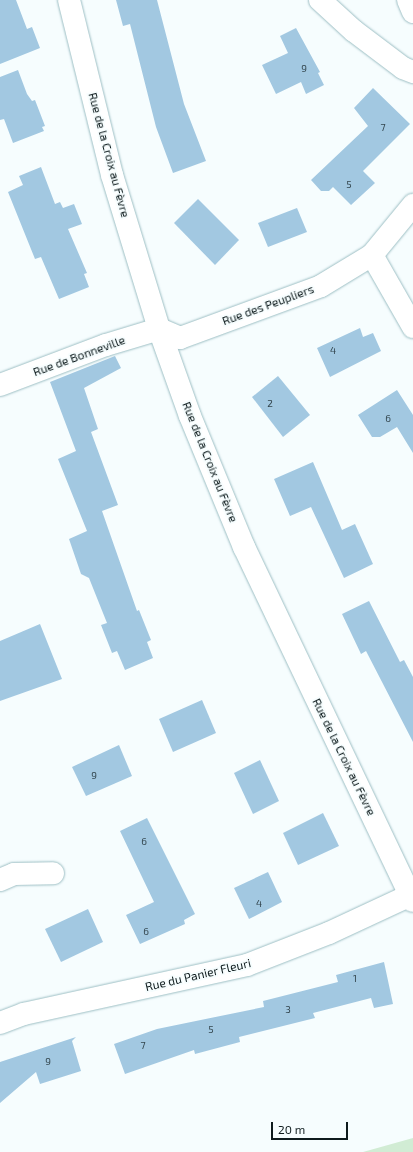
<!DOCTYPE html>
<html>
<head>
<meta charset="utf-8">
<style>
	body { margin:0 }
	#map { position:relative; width:413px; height:1152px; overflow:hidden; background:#f6fdfe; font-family:"Exo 2",sans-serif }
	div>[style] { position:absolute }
	.green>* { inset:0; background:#d1ecd4 }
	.building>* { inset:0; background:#a2c8e1 }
	.roads { filter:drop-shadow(0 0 1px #9dbfc4) drop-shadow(0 0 1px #9dbfc4) }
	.street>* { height:22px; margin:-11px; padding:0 11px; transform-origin:11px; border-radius:11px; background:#fff }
	.secondary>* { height:22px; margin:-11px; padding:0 11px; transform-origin:11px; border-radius:11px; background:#fff }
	span { translate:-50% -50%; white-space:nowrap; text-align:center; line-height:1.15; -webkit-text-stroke:3.5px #f6fdfe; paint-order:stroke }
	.number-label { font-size:10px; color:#33464e }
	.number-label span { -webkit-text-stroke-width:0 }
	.street-label { font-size:12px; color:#0e1b1d }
	.scale { position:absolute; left:271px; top:1122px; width:77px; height:18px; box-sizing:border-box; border:2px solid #0e1b1d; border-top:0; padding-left:5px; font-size:12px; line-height:14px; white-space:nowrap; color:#0e1b1d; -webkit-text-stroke:3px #f6fdfe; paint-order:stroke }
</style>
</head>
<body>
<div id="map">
	<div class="green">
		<div style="clip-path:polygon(413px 1138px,413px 1152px,363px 1152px)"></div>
	</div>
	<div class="building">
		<div style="clip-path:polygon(0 0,16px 0,27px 29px,32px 27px,40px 48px,0 64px)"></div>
		<div style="clip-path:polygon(116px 0,157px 0,184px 104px,206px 161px,173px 173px,156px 127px,130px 24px,123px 26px)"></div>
		<div style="clip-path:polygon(296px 28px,320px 72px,318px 73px,324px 85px,306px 94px,301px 82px,276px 94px,262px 65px,288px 53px,280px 36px)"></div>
		<div style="clip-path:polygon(18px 70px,27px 94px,32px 101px,35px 100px,45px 126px,42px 127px,44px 131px,13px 143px,4px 119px,0 120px,0 77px)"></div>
		<div style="clip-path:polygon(373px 88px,410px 124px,363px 171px,375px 183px,351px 205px,333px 187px,329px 191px,321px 191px,311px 180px,368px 126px,354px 108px)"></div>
		<div style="clip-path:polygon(41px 167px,55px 204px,60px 202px,63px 208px,74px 204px,82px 224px,68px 229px,87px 273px,84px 274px,89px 287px,59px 299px,41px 257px,35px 259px,8px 192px,23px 185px,19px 176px)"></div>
		<div style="clip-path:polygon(198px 199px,239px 240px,215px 265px,174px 223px)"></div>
		<div style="clip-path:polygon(297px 208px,307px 232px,268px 247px,258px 223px)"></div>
		<div style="clip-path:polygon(360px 328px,363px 337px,373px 333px,381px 351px,330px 377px,317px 348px)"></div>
		<div style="clip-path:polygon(115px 356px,121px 368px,84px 388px,98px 429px,91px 432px,118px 505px,102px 511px,137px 611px,139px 610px,151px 640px,147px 642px,153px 658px,125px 670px,117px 651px,112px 653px,101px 625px,107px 623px,89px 578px,81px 574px,69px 539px,87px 531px,58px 459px,76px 451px,50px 382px)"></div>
		<div style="clip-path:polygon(278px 376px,310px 415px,283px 437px,252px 397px)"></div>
		<div style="clip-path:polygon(397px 390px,413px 415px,413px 453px,397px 427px,380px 437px,372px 437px,358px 415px)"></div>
		<div style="clip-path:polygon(313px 462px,342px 530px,355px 524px,373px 564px,344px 578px,311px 507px,290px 516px,274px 479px)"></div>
		<div style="clip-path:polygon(369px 601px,400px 662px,404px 660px,413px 677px,413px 742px,366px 651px,361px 654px,342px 614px)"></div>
		<div style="clip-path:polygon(40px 624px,62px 679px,0 701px,0 641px)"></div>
		<div style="clip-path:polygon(202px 700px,216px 733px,173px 752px,159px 719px)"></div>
		<div style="clip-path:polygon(119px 745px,132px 776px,86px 796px,72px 767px)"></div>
		<div style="clip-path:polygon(260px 760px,279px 801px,253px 814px,234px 773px)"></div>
		<div style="clip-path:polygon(323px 813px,339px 846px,298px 865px,283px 833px)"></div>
		<div style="clip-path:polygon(147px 818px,195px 914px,184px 920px,185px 924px,140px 944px,126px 915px,154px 902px,120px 831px)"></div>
		<div style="clip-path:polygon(268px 872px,282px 902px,249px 919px,234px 888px)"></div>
		<div style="clip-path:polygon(88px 909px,103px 942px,61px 962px,45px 929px)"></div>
		<div style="clip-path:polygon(384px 962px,393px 1004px,374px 1008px,371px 998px,313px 1013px,315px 1018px,239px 1037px,240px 1042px,195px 1054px,194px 1050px,125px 1074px,114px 1044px,157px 1029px,264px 1007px,263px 1001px,338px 982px,336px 975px)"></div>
		<div style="clip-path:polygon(76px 1037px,72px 1041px,81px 1071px,40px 1084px,36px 1072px,0 1103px,0 1062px)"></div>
	</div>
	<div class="roads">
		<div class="street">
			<div style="left:320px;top:0;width:46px;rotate:42.4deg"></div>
			<div style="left:354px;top:31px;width:61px;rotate:37.1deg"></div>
			<div style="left:403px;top:68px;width:11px;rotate:22deg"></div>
			<div style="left:408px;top:0;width:13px;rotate:67deg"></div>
			<div style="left:372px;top:255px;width:83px;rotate:60.3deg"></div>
			<div style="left:0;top:385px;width:113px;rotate:-20.7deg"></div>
			<div style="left:106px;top:345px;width:55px;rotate:-16.8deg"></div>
			<div style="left:159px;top:329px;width:23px;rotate:23deg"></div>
			<div style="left:180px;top:338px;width:150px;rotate:-20.2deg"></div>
			<div style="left:321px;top:286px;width:60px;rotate:-31.3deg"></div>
			<div style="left:372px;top:255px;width:65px;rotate:-50.6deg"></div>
			<div style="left:0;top:880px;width:15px;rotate:-23deg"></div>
			<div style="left:14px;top:874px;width:39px;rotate:-1deg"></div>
			<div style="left:0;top:1023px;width:26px;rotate:-21deg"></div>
			<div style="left:24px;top:1014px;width:228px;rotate:-12.4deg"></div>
			<div style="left:247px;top:965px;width:88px;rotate:-21.3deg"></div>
			<div style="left:329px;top:933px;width:93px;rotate:-24.9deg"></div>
		</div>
		<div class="secondary">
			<div style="left:69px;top:0;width:180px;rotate:76.2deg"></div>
			<div style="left:112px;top:175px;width:161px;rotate:73deg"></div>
			<div style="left:159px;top:329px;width:92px;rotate:70.4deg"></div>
			<div style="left:190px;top:416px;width:142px;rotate:67.6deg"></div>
			<div style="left:244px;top:547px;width:392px;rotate:64.5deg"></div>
		</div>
	</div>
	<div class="number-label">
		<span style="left:304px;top:69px">9</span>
		<span style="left:383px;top:128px">7</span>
		<span style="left:349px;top:185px">5</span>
		<span style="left:333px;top:351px">4</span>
		<span style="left:270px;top:404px">2</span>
		<span style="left:388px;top:419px">6</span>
		<span style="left:94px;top:776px">9</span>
		<span style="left:144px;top:842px">6</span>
		<span style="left:259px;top:904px">4</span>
		<span style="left:146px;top:932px">6</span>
		<span style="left:355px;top:979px">1</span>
		<span style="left:288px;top:1010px">3</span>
		<span style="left:211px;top:1030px">5</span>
		<span style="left:143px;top:1046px">7</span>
		<span style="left:48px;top:1062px">9</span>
	</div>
	<div class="street-label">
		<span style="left:109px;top:155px;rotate:75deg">Rue de la Croix au Fèvre</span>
		<span style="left:268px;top:305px;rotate:-20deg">Rue des Peupliers</span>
		<span style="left:79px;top:356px;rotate:-20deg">Rue de Bonneville</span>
		<span style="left:210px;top:462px;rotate:68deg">Rue de la Croix au Fèvre</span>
		<span style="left:344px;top:757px;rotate:64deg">Rue de la Croix au Fèvre</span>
		<span style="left:198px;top:975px;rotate:-13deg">Rue du Panier Fleuri</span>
	</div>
	<div class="scale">20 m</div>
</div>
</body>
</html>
